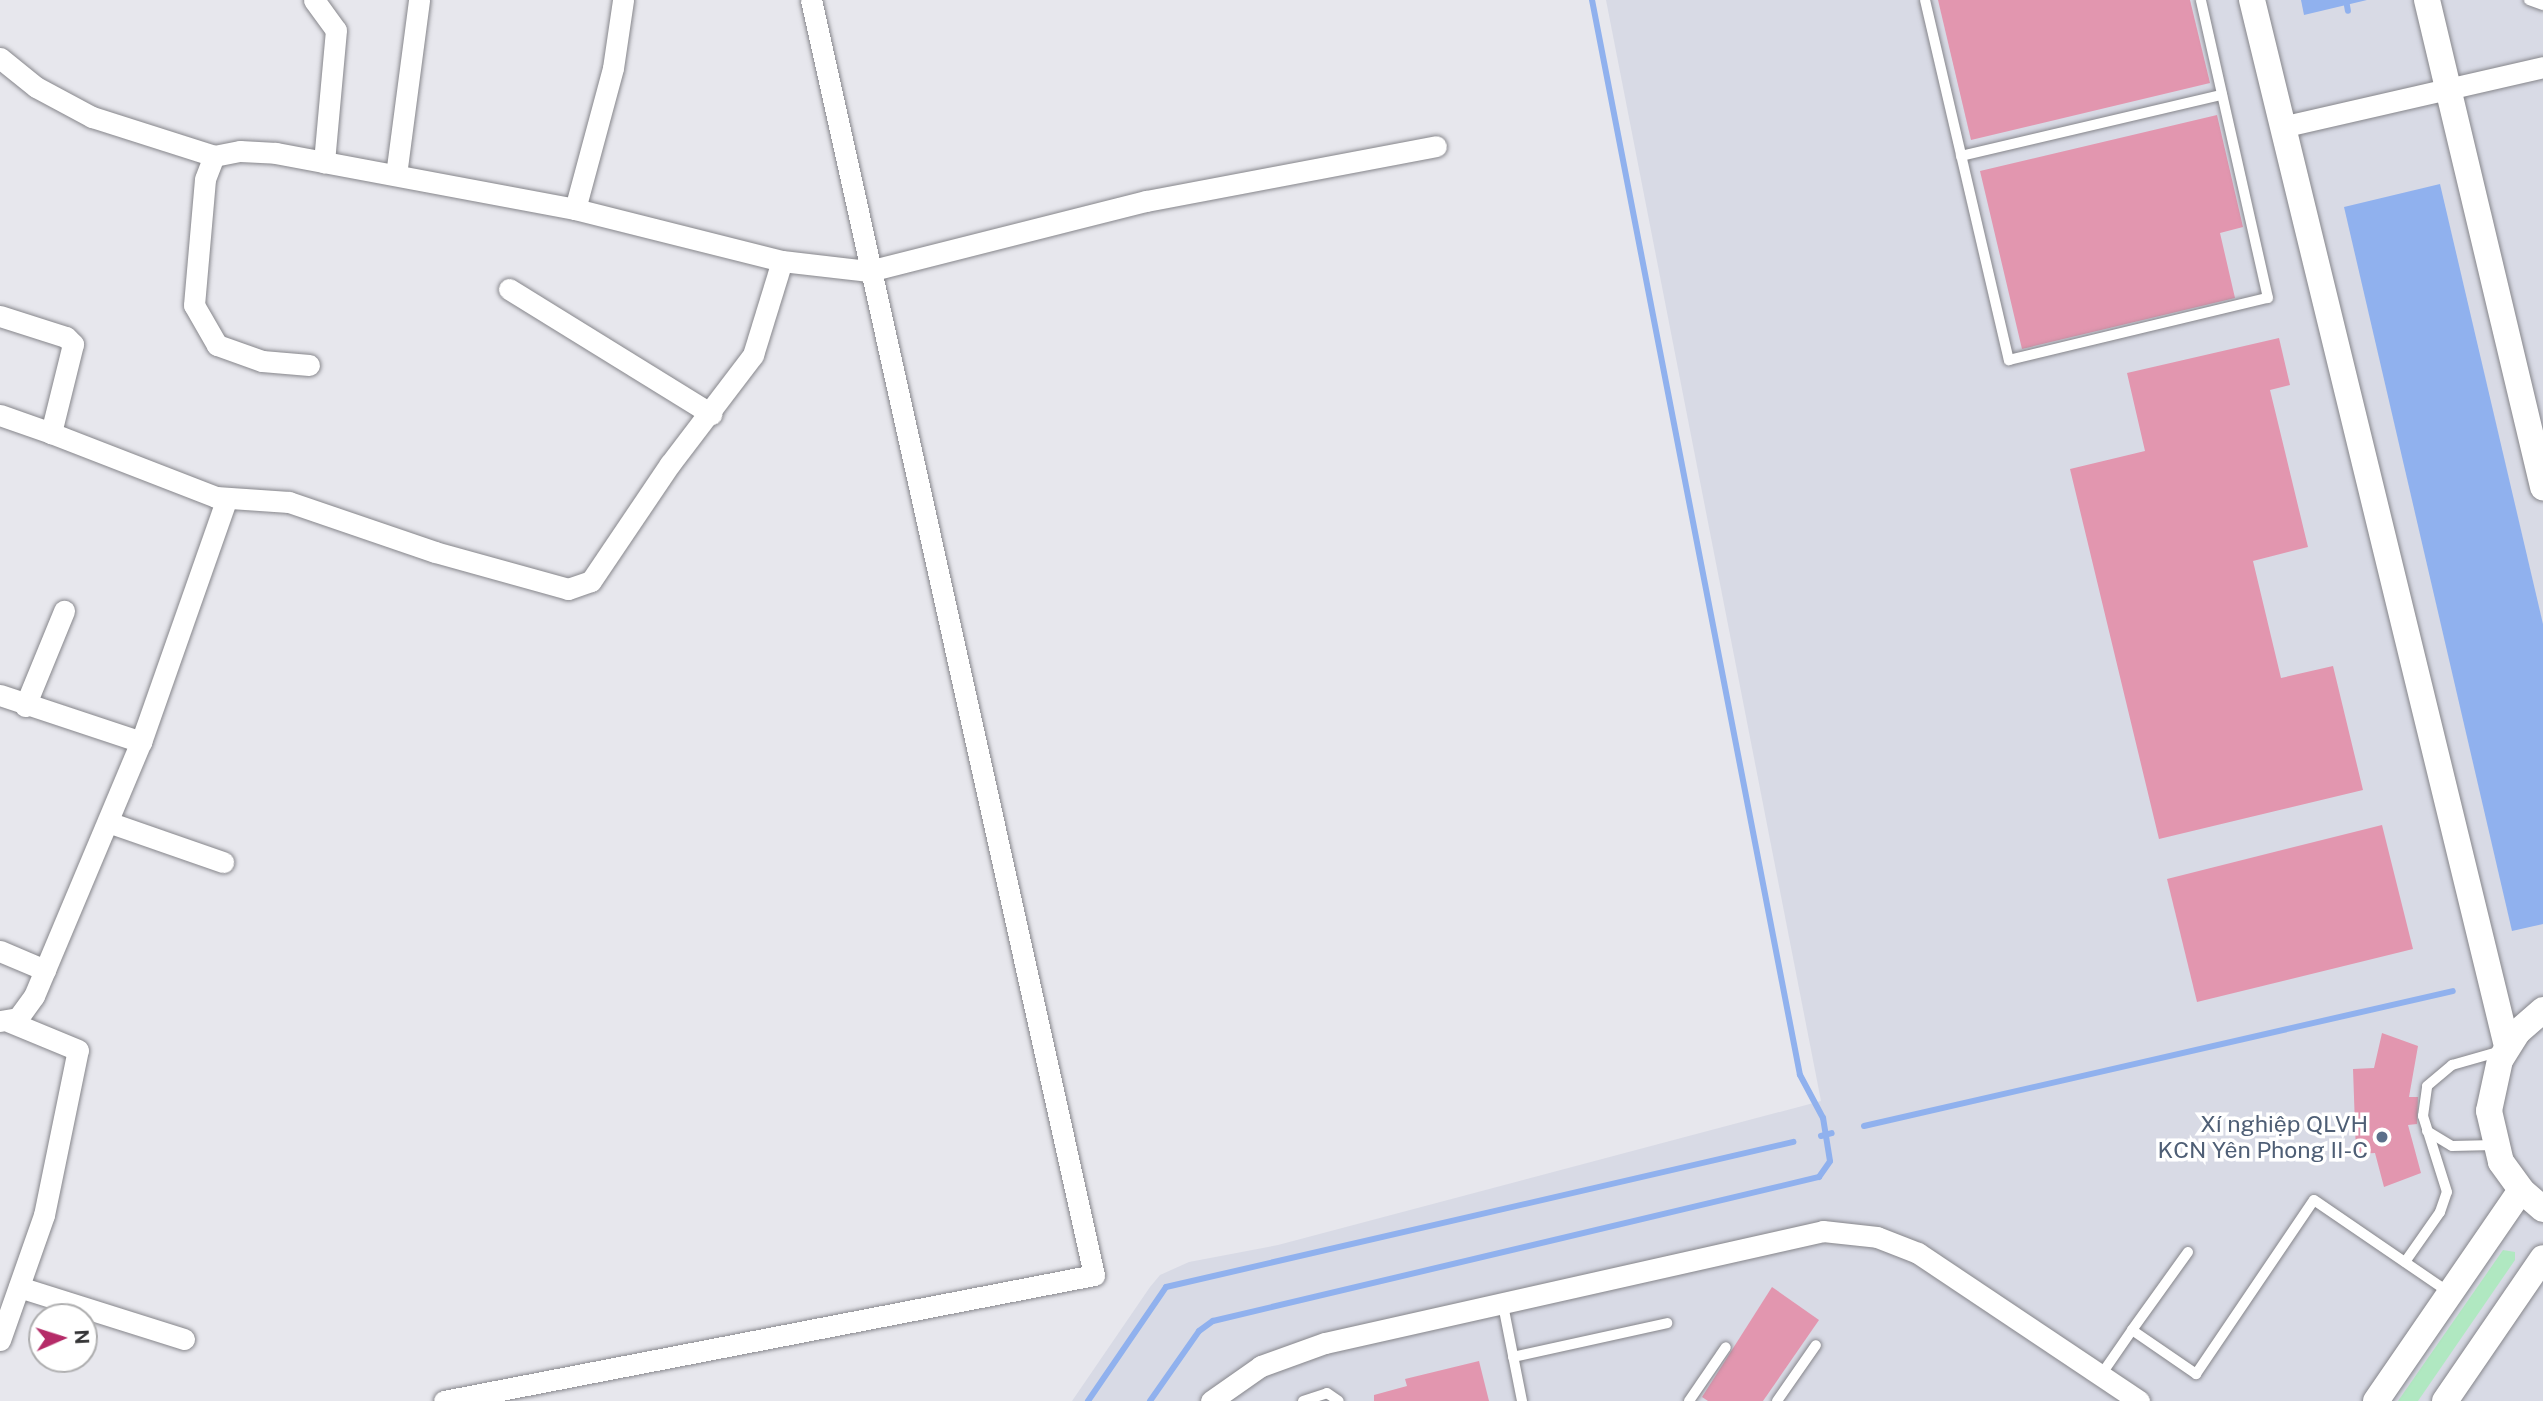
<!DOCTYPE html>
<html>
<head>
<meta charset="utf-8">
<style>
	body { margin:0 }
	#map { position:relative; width:2543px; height:1401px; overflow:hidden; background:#e7e7ed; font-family:"Public Sans",sans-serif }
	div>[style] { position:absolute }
	.built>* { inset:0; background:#d8dae5 }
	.green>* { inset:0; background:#b0e8c1 }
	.water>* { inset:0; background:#90b1ee }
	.stream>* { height:6px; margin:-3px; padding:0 3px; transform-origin:3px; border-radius:3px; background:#90b1ee }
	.building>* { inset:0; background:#e296af }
	.roads { filter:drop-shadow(0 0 2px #86868b) drop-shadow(0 0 2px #86868b) }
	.service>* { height:10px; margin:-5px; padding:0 5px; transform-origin:5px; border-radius:5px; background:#fff }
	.minor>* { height:21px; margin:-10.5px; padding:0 10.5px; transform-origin:10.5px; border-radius:10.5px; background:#fff }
	.tertiary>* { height:26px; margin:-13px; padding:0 13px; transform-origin:13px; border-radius:13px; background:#fff }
	.dots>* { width:19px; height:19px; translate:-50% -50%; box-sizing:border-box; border:4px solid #fff; border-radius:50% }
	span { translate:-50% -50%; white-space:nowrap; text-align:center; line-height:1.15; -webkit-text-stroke:7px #fff; paint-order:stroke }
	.service-label { font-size:23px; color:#4e5e75 }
	.right { translate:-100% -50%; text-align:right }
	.north { position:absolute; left:28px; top:1303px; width:70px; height:70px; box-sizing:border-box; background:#fff; border:2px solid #aeaeaf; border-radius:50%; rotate:87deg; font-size:19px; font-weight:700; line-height:28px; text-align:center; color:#343436 }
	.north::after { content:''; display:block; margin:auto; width:24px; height:32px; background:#b52b68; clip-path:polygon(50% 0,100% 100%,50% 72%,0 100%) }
</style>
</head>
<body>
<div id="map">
	<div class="built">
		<div style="clip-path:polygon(1606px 0,2543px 0,2543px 1401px,1072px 1401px,1150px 1287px,1160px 1275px,1189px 1262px,1278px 1245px,1821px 1101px)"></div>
	</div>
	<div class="green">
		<div style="clip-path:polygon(2503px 1250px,2515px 1252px,2515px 1260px,2418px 1401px,2398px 1401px)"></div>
	</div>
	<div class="water">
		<div style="clip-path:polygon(2301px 0,2367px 0,2304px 15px)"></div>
		<div style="clip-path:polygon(2440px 184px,2543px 624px,2543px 924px,2512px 931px,2344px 207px)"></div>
	</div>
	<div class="stream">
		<div style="left:2346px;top:0;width:11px;rotate:80deg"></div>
		<div style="left:1864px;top:1126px;width:604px;rotate:-12.91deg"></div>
		<div style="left:1821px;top:1136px;width:11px;rotate:-15deg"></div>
		<div style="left:1088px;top:1401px;width:138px;rotate:-55.6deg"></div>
		<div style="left:1166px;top:1287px;width:644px;rotate:-13.02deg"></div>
		<div style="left:1150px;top:1401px;width:85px;rotate:-55deg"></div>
		<div style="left:1199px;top:1331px;width:17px;rotate:-36deg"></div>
		<div style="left:1213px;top:1321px;width:623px;rotate:-13.37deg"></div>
		<div style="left:1819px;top:1177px;width:19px;rotate:-55deg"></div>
		<div style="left:1830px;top:1161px;width:44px;rotate:-99.2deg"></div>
		<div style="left:1823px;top:1118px;width:49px;rotate:-118.1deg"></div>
		<div style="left:1800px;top:1075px;width:1095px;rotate:-100.95deg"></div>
	</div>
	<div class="building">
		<div style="clip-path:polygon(1938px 0,2190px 0,2210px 83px,1971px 140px)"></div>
		<div style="clip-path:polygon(2217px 115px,2243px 227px,2220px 233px,2235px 298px,2022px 349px,1980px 171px)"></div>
		<div style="clip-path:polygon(2279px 338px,2290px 385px,2270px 390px,2308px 547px,2253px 561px,2281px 678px,2333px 666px,2363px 790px,2159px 839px,2070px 469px,2145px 451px,2127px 373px)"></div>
		<div style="clip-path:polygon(2382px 825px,2413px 949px,2197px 1002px,2167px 879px)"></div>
		<div style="clip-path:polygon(2382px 1033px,2418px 1046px,2409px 1097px,2418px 1097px,2417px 1124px,2408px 1125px,2421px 1173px,2384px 1187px,2375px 1153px,2356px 1154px,2353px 1069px,2374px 1068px)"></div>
		<div style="clip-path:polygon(1772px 1287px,1819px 1320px,1763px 1401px,1708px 1401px,1702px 1397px)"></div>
		<div style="clip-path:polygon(1479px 1361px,1489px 1401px,1374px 1401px,1374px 1395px,1407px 1386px,1405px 1379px)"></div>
	</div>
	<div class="roads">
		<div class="service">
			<div style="left:1925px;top:0;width:370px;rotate:76.9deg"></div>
			<div style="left:2009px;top:360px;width:266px;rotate:-13.5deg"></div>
			<div style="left:2268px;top:298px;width:305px;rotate:-102.7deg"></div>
			<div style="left:2529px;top:0;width:15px;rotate:20deg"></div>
			<div style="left:1961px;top:156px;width:268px;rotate:-13.2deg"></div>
			<div style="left:2427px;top:1131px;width:29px;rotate:31deg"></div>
			<div style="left:2452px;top:1146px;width:43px;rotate:-1.3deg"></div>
			<div style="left:2405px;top:1262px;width:61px;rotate:-55deg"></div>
			<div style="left:2440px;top:1212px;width:21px;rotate:-71deg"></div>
			<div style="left:2447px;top:1192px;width:80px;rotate:-107.5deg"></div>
			<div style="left:2423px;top:1116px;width:30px;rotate:-82deg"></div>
			<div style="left:2427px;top:1086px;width:33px;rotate:-40deg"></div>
			<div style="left:2452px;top:1065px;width:51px;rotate:-15.9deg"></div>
			<div style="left:1503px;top:1305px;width:98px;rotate:78.8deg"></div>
			<div style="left:2132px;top:1330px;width:96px;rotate:-54.3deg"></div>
			<div style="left:1513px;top:1357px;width:158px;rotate:-12.4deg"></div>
			<div style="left:2101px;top:1375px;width:55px;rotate:-55.4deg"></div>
			<div style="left:2132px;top:1330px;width:78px;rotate:34.5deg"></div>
			<div style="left:2196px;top:1374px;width:210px;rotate:-55.9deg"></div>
			<div style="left:2314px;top:1200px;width:165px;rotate:34.4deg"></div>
			<div style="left:1303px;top:1401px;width:25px;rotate:-18deg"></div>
			<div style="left:1327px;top:1393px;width:14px;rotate:34deg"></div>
			<div style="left:1689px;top:1401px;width:65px;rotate:-55.6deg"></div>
			<div style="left:1777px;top:1401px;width:68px;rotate:-55.1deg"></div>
		</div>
		<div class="minor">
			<div style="left:314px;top:0;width:37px;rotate:54deg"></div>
			<div style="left:336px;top:30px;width:133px;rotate:95.2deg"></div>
			<div style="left:0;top:58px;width:46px;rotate:38.9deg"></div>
			<div style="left:36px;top:87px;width:64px;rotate:28.2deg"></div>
			<div style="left:92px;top:117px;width:128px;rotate:17.7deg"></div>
			<div style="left:2282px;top:127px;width:268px;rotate:-12.9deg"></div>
			<div style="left:396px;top:175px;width:177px;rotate:-82.5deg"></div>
			<div style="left:575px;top:209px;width:146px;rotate:-74.9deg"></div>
			<div style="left:613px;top:68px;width:69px;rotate:-81.6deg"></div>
			<div style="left:509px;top:289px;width:238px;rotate:31.7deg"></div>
			<div style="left:0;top:316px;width:69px;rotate:17.7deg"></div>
			<div style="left:66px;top:337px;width:10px;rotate:45deg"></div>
			<div style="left:73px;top:344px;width:92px;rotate:103.9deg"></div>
			<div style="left:51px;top:433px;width:177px;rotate:21.2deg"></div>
			<div style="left:216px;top:497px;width:73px;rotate:3.9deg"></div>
			<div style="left:289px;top:502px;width:154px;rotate:18.9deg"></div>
			<div style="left:435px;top:552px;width:138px;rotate:15.5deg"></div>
			<div style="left:568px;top:589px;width:24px;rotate:-19deg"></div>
			<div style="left:591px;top:581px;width:141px;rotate:-56deg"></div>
			<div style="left:670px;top:464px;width:137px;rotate:-52.7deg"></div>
			<div style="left:753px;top:355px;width:98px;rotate:-72.9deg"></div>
			<div style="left:309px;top:365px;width:47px;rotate:-175.1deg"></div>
			<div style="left:262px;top:361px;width:48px;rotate:-160.4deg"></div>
			<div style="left:217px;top:345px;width:46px;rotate:-119.9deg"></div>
			<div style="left:194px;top:305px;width:126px;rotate:-85deg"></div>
			<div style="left:205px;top:179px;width:25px;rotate:-69deg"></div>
			<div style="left:214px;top:156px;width:26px;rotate:-11deg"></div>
			<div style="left:240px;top:151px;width:36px;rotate:3deg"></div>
			<div style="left:276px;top:153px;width:304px;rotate:10.6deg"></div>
			<div style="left:575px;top:209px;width:213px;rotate:14.1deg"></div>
			<div style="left:782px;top:261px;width:88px;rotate:6.6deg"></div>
			<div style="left:869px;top:271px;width:286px;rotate:-14.2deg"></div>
			<div style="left:1146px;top:201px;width:295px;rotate:-10.7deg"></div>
			<div style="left:0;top:415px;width:54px;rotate:19.4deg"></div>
			<div style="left:0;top:695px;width:149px;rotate:18.4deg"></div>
			<div style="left:25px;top:706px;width:103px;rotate:-67.7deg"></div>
			<div style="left:108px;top:822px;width:122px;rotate:19.2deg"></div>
			<div style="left:0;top:951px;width:49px;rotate:22.9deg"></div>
			<div style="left:0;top:1021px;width:18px;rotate:-9deg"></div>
			<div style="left:18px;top:1018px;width:27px;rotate:-54deg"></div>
			<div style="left:34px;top:996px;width:276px;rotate:-67.2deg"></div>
			<div style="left:141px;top:742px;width:256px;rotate:-70.6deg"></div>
			<div style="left:19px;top:1287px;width:173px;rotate:17.5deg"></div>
			<div style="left:0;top:1340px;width:133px;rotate:-70.6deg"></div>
			<div style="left:44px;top:1215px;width:168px;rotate:-78.4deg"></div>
			<div style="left:78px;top:1050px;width:74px;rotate:-157.6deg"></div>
			<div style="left:444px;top:1401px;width:662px;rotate:-10.97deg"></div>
			<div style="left:1094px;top:1275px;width:1306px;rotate:-102.51deg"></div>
			<div style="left:1211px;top:1401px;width:61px;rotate:-35deg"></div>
			<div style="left:1261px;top:1366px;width:68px;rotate:-19.8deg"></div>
			<div style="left:1325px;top:1343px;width:510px;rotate:-12.67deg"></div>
			<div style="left:1823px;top:1231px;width:54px;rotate:6.3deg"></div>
			<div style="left:1877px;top:1237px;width:44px;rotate:21.3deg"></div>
			<div style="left:1918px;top:1253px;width:266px;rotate:33.8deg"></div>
		</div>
		<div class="tertiary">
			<div style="left:2252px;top:0;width:1077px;rotate:76.3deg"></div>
			<div style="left:2427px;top:0;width:501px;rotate:76.6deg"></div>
			<div style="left:2543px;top:1010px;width:35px;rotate:139deg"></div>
			<div style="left:2517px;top:1033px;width:32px;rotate:122deg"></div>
			<div style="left:2500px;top:1060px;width:52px;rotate:102.2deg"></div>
			<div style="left:2489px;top:1111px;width:52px;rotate:76.8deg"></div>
			<div style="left:2501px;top:1162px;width:34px;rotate:54deg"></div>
			<div style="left:2521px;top:1190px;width:29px;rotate:41deg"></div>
			<div style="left:2376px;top:1401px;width:256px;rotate:-55.5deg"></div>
			<div style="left:2445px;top:1401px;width:173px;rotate:-55.6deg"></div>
		</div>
	</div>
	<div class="dots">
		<div style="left:2382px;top:1137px;background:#5c6f8a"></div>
	</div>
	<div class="service-label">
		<span class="right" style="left:2368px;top:1137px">Xí nghiệp QLVH<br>KCN Yên Phong II-C</span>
	</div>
	<div class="north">N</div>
</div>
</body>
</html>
